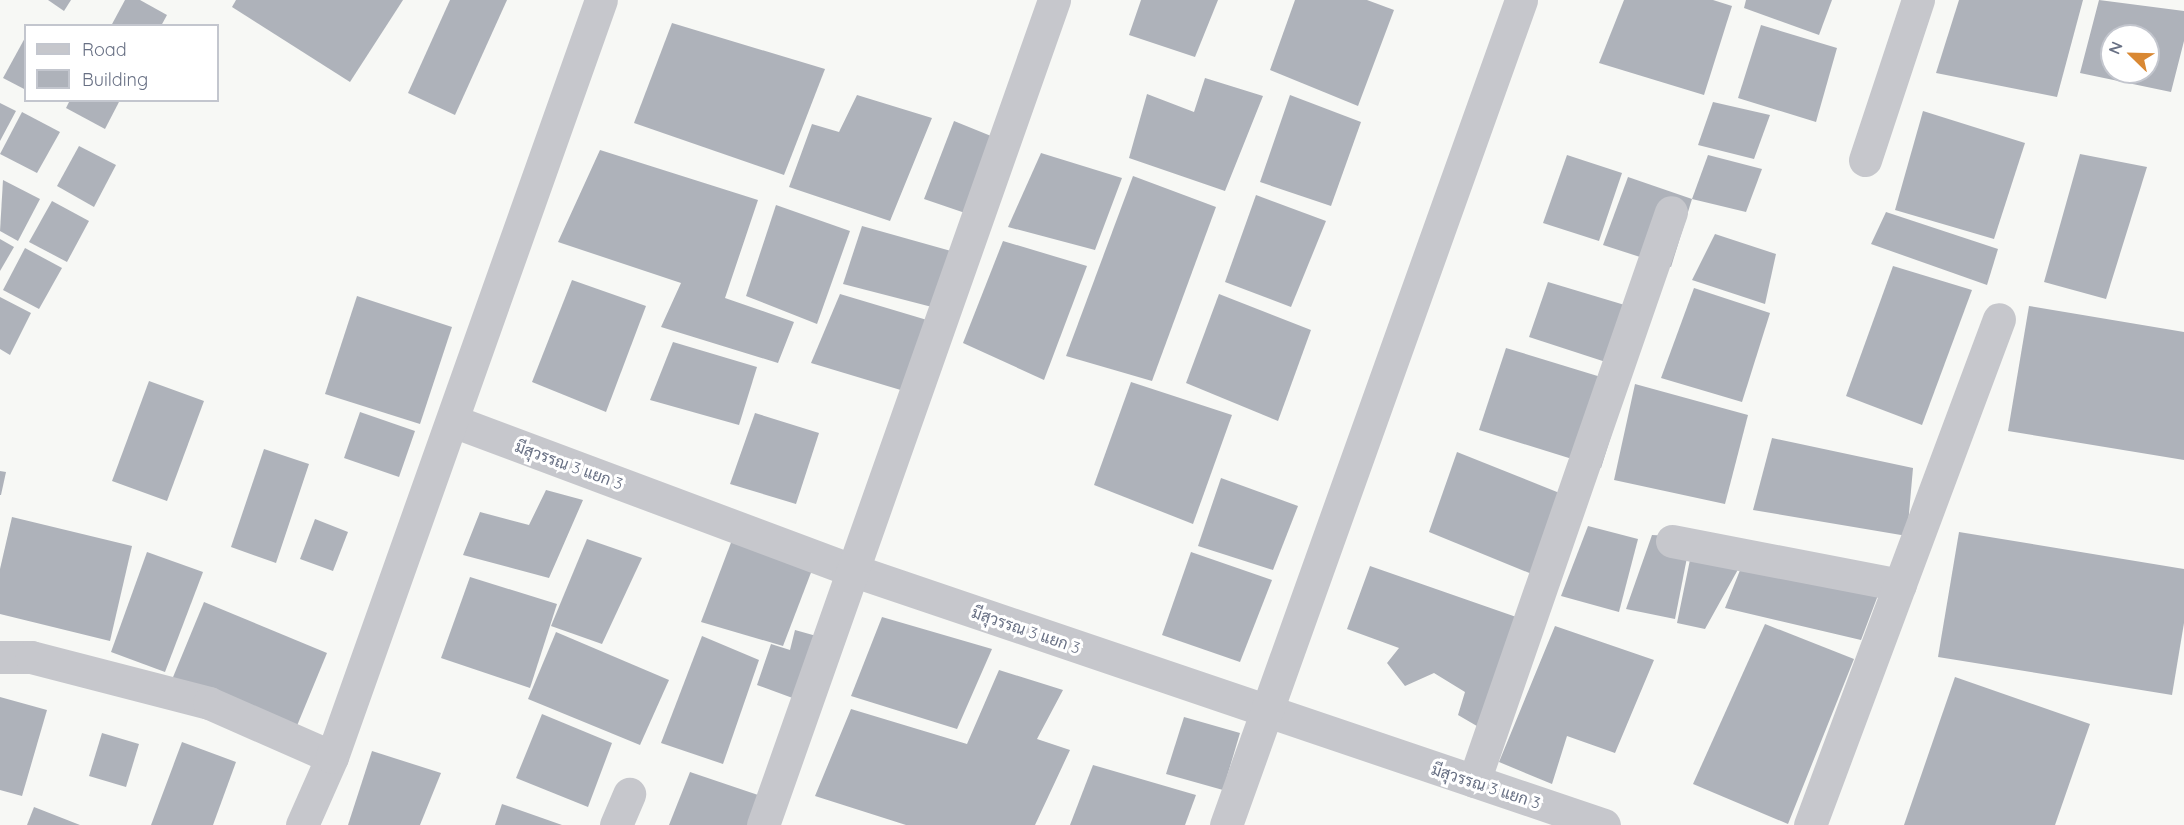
<!DOCTYPE html>
<html>
<head>
<meta charset="utf-8">
<style>
	body { margin:0 }
	#map { position:relative; width:2184px; height:825px; overflow:hidden; background:#f7f8f5; font-family:Quicksand,Sarabun,sans-serif }
	div>[style] { position:absolute }
	.building>* { inset:0; background:#aeb2ba }
	.street>* { height:33px; margin:-16.5px; padding:0 16.5px; transform-origin:16.5px; border-radius:16.5px; background:#c6c7cc }
	span { translate:-50% -50%; white-space:nowrap; text-align:center; line-height:1.15; -webkit-text-stroke:6px #fff; paint-order:stroke }
	.street-label { font-size:16px; color:#687084 }
	.legend { position:absolute; left:24px; top:24px; width:195px; height:78px; box-sizing:border-box; background:#fff; border:2px solid #c3c6ce; margin:0; padding:8px 10px; list-style:none; font-size:18px; color:#687084 }
	.legend li { display:flex; align-items:center; gap:12px; height:30px }
	.legend b { width:30px; border:2px solid #c3c6ce }
	.north { position:absolute; left:2100px; top:24px; width:60px; height:60px; box-sizing:border-box; background:#fff; border:2px solid #c3c6ce; border-radius:50%; rotate:293deg; font-size:16px; font-weight:700; line-height:24px; text-align:center; color:#687084 }
	.north::after { content:''; display:block; margin:auto; width:21px; height:27px; background:#d98833; clip-path:polygon(50% 0,100% 100%,50% 72%,0 100%) }
</style>
</head>
<body>
<div id="map">
	<div class="building">
		<div style="clip-path:polygon(48px 0,71px 0,64px 11px)"></div>
		<div style="clip-path:polygon(125px 0,140px 0,167px 15px,161px 26px,111px 26px)"></div>
		<div style="clip-path:polygon(236px 0,403px 0,350px 82px,232px 7px)"></div>
		<div style="clip-path:polygon(450px 0,507px 0,455px 115px,408px 93px)"></div>
		<div style="clip-path:polygon(1141px 0,1218px 0,1195px 57px,1129px 35px)"></div>
		<div style="clip-path:polygon(1295px 0,1367px 0,1394px 10px,1358px 106px,1270px 70px)"></div>
		<div style="clip-path:polygon(1624px 0,1713px 0,1732px 6px,1704px 95px,1599px 63px)"></div>
		<div style="clip-path:polygon(1746px 0,1832px 0,1819px 35px,1744px 8px)"></div>
		<div style="clip-path:polygon(1959px 0,2083px 0,2057px 97px,1936px 73px)"></div>
		<div style="clip-path:polygon(evenodd,2099px 0,2184px 11px,2184px 41px,2171px 92px,2080px 73px,2099px 0,2112px 36px,2148px 36px,2148px 72px,2112px 72px,2112px 36px)"></div>
		<div style="clip-path:polygon(672px 23px,825px 69px,784px 175px,634px 123px)"></div>
		<div style="clip-path:polygon(1761px 25px,1837px 48px,1816px 122px,1738px 98px)"></div>
		<div style="clip-path:polygon(26px 36px,26px 90px,3px 78px)"></div>
		<div style="clip-path:polygon(1205px 78px,1263px 96px,1225px 191px,1129px 158px,1147px 94px,1194px 112px)"></div>
		<div style="clip-path:polygon(857px 95px,932px 118px,890px 221px,789px 187px,812px 124px,839px 132px)"></div>
		<div style="clip-path:polygon(1290px 95px,1361px 122px,1331px 206px,1260px 182px)"></div>
		<div style="clip-path:polygon(70px 100px,120px 100px,105px 129px,66px 108px)"></div>
		<div style="clip-path:polygon(1713px 102px,1770px 115px,1754px 159px,1698px 145px)"></div>
		<div style="clip-path:polygon(0 103px,16px 111px,0 141px)"></div>
		<div style="clip-path:polygon(1923px 111px,2025px 143px,1994px 239px,1895px 210px)"></div>
		<div style="clip-path:polygon(22px 112px,60px 132px,37px 173px,0 154px)"></div>
		<div style="clip-path:polygon(954px 121px,996px 138px,968px 214px,924px 199px)"></div>
		<div style="clip-path:polygon(79px 146px,116px 165px,94px 207px,57px 186px)"></div>
		<div style="clip-path:polygon(600px 150px,758px 200px,725px 298px,794px 322px,778px 363px,661px 327px,681px 283px,558px 242px)"></div>
		<div style="clip-path:polygon(1041px 153px,1122px 178px,1095px 250px,1008px 227px)"></div>
		<div style="clip-path:polygon(2080px 154px,2147px 167px,2106px 299px,2044px 282px)"></div>
		<div style="clip-path:polygon(1567px 155px,1622px 173px,1599px 241px,1543px 223px)"></div>
		<div style="clip-path:polygon(1708px 155px,1762px 169px,1746px 212px,1692px 199px)"></div>
		<div style="clip-path:polygon(1133px 176px,1216px 207px,1152px 381px,1066px 356px)"></div>
		<div style="clip-path:polygon(1628px 177px,1692px 199px,1671px 267px,1603px 245px)"></div>
		<div style="clip-path:polygon(3px 180px,40px 199px,18px 241px,0 231px)"></div>
		<div style="clip-path:polygon(1256px 195px,1326px 221px,1291px 307px,1225px 282px)"></div>
		<div style="clip-path:polygon(52px 201px,89px 221px,67px 262px,29px 242px)"></div>
		<div style="clip-path:polygon(776px 205px,850px 231px,817px 324px,746px 296px)"></div>
		<div style="clip-path:polygon(1886px 212px,1998px 249px,1987px 285px,1871px 244px)"></div>
		<div style="clip-path:polygon(862px 226px,951px 251px,932px 307px,843px 284px)"></div>
		<div style="clip-path:polygon(1715px 234px,1776px 254px,1765px 304px,1692px 280px)"></div>
		<div style="clip-path:polygon(0 239px,14px 247px,0 271px)"></div>
		<div style="clip-path:polygon(1003px 241px,1087px 266px,1044px 380px,963px 343px)"></div>
		<div style="clip-path:polygon(25px 248px,62px 268px,39px 309px,3px 290px)"></div>
		<div style="clip-path:polygon(1893px 266px,1972px 290px,1922px 425px,1846px 396px)"></div>
		<div style="clip-path:polygon(572px 280px,646px 306px,606px 412px,532px 382px)"></div>
		<div style="clip-path:polygon(1548px 282px,1638px 309px,1618px 366px,1529px 337px)"></div>
		<div style="clip-path:polygon(1694px 288px,1770px 313px,1742px 402px,1661px 378px)"></div>
		<div style="clip-path:polygon(840px 294px,927px 320px,904px 391px,811px 363px)"></div>
		<div style="clip-path:polygon(1219px 294px,1311px 330px,1278px 421px,1186px 383px)"></div>
		<div style="clip-path:polygon(357px 296px,452px 327px,420px 424px,325px 394px)"></div>
		<div style="clip-path:polygon(0 297px,31px 313px,10px 355px,0 349px)"></div>
		<div style="clip-path:polygon(2029px 306px,2184px 332px,2184px 460px,2008px 431px)"></div>
		<div style="clip-path:polygon(673px 342px,757px 367px,739px 425px,650px 400px)"></div>
		<div style="clip-path:polygon(1506px 348px,1627px 385px,1601px 468px,1479px 430px)"></div>
		<div style="clip-path:polygon(149px 381px,204px 401px,167px 501px,112px 481px)"></div>
		<div style="clip-path:polygon(1131px 382px,1232px 415px,1193px 524px,1094px 485px)"></div>
		<div style="clip-path:polygon(1635px 384px,1748px 415px,1725px 504px,1614px 480px)"></div>
		<div style="clip-path:polygon(360px 412px,415px 431px,399px 477px,344px 458px)"></div>
		<div style="clip-path:polygon(755px 413px,819px 433px,796px 504px,730px 484px)"></div>
		<div style="clip-path:polygon(1772px 438px,1913px 468px,1907px 536px,1753px 510px)"></div>
		<div style="clip-path:polygon(264px 449px,309px 464px,276px 563px,231px 547px)"></div>
		<div style="clip-path:polygon(1457px 452px,1572px 498px,1544px 579px,1429px 532px)"></div>
		<div style="clip-path:polygon(0 471px,6px 472px,1px 495px,0 495px)"></div>
		<div style="clip-path:polygon(1221px 478px,1298px 506px,1273px 570px,1198px 546px)"></div>
		<div style="clip-path:polygon(546px 490px,583px 500px,549px 578px,463px 555px,480px 512px,529px 525px)"></div>
		<div style="clip-path:polygon(12px 517px,132px 546px,110px 641px,0 614px,0 569px)"></div>
		<div style="clip-path:polygon(315px 519px,348px 532px,333px 571px,300px 559px)"></div>
		<div style="clip-path:polygon(1588px 526px,1638px 539px,1619px 612px,1561px 596px)"></div>
		<div style="clip-path:polygon(1959px 532px,2184px 569px,2184px 623px,2172px 695px,1938px 657px)"></div>
		<div style="clip-path:polygon(1652px 535px,1691px 537px,1675px 619px,1626px 609px)"></div>
		<div style="clip-path:polygon(587px 539px,642px 558px,602px 644px,551px 626px)"></div>
		<div style="clip-path:polygon(732px 540px,812px 570px,783px 646px,701px 622px)"></div>
		<div style="clip-path:polygon(1693px 545px,1883px 582px,1861px 640px,1725px 608px,1746px 555px,1705px 629px,1677px 623px)"></div>
		<div style="clip-path:polygon(147px 552px,203px 572px,165px 672px,111px 652px)"></div>
		<div style="clip-path:polygon(1191px 552px,1272px 580px,1240px 662px,1162px 635px)"></div>
		<div style="clip-path:polygon(1370px 566px,1522px 619px,1482px 729px,1458px 715px,1465px 692px,1434px 673px,1405px 686px,1387px 663px,1399px 648px,1347px 629px)"></div>
		<div style="clip-path:polygon(470px 577px,557px 604px,530px 688px,441px 658px)"></div>
		<div style="clip-path:polygon(204px 602px,327px 653px,294px 733px,171px 682px)"></div>
		<div style="clip-path:polygon(882px 617px,992px 649px,957px 729px,851px 696px)"></div>
		<div style="clip-path:polygon(1765px 624px,1854px 659px,1788px 824px,1693px 784px)"></div>
		<div style="clip-path:polygon(1555px 626px,1654px 660px,1615px 753px,1567px 736px,1552px 784px,1499px 762px)"></div>
		<div style="clip-path:polygon(795px 630px,820px 637px,798px 700px,757px 685px,771px 644px,790px 650px)"></div>
		<div style="clip-path:polygon(556px 632px,669px 680px,640px 745px,528px 699px)"></div>
		<div style="clip-path:polygon(702px 636px,759px 660px,723px 764px,661px 743px)"></div>
		<div style="clip-path:polygon(999px 670px,1063px 690px,1037px 739px,1070px 750px,1035px 825px,906px 825px,815px 796px,851px 709px,967px 744px)"></div>
		<div style="clip-path:polygon(1955px 677px,2090px 724px,2055px 825px,1904px 825px)"></div>
		<div style="clip-path:polygon(0 697px,47px 710px,22px 796px,0 790px)"></div>
		<div style="clip-path:polygon(542px 714px,612px 743px,588px 807px,516px 778px)"></div>
		<div style="clip-path:polygon(1184px 717px,1240px 733px,1223px 790px,1166px 774px)"></div>
		<div style="clip-path:polygon(102px 733px,139px 744px,126px 787px,89px 776px)"></div>
		<div style="clip-path:polygon(182px 742px,236px 762px,213px 825px,151px 825px)"></div>
		<div style="clip-path:polygon(372px 751px,441px 773px,420px 825px,348px 825px)"></div>
		<div style="clip-path:polygon(1093px 765px,1196px 795px,1185px 825px,1070px 825px)"></div>
		<div style="clip-path:polygon(690px 772px,764px 797px,754px 825px,669px 825px)"></div>
		<div style="clip-path:polygon(502px 804px,562px 825px,495px 825px)"></div>
		<div style="clip-path:polygon(34px 807px,80px 825px,27px 825px)"></div>
	</div>
	<div class="street">
		<div style="left:1865px;top:160px;width:169px;rotate:-71.7deg"></div>
		<div style="left:453px;top:421px;width:426px;rotate:20.5deg"></div>
		<div style="left:852px;top:570px;width:794px;rotate:18.73deg"></div>
		<div style="left:1672px;top:541px;width:232px;rotate:10.9deg"></div>
		<div style="left:0;top:657px;width:31px"></div>
		<div style="left:31px;top:657px;width:184px;rotate:14.5deg"></div>
		<div style="left:209px;top:703px;width:134px;rotate:23.7deg"></div>
		<div style="left:1474px;top:781px;width:602px;rotate:-70.9deg"></div>
		<div style="left:302px;top:825px;width:74px;rotate:-66.2deg"></div>
		<div style="left:332px;top:757px;width:803px;rotate:-70.44deg"></div>
		<div style="left:616px;top:825px;width:34px;rotate:-67deg"></div>
		<div style="left:763px;top:825px;width:875px;rotate:-70.57deg"></div>
		<div style="left:1226px;top:825px;width:876px;rotate:-70.32deg"></div>
		<div style="left:1810px;top:825px;width:540px;rotate:-69.52deg"></div>
	</div>
	<div class="street-label">
		<span style="left:569px;top:465px;rotate:20deg">มีสุวรรณ 3 แยก 3</span>
		<span style="left:1026px;top:630px;rotate:19deg">มีสุวรรณ 3 แยก 3</span>
		<span style="left:1486px;top:786px;rotate:18deg">มีสุวรรณ 3 แยก 3</span>
	</div>
	<ul class="legend">
	<li><b style="height:8px;background:#c6c7cc"></b>Road</li>
	<li><b style="height:16px;background:#aeb2ba"></b>Building</li>
	</ul>
	<div class="north">N</div>
</div>
</body>
</html>
